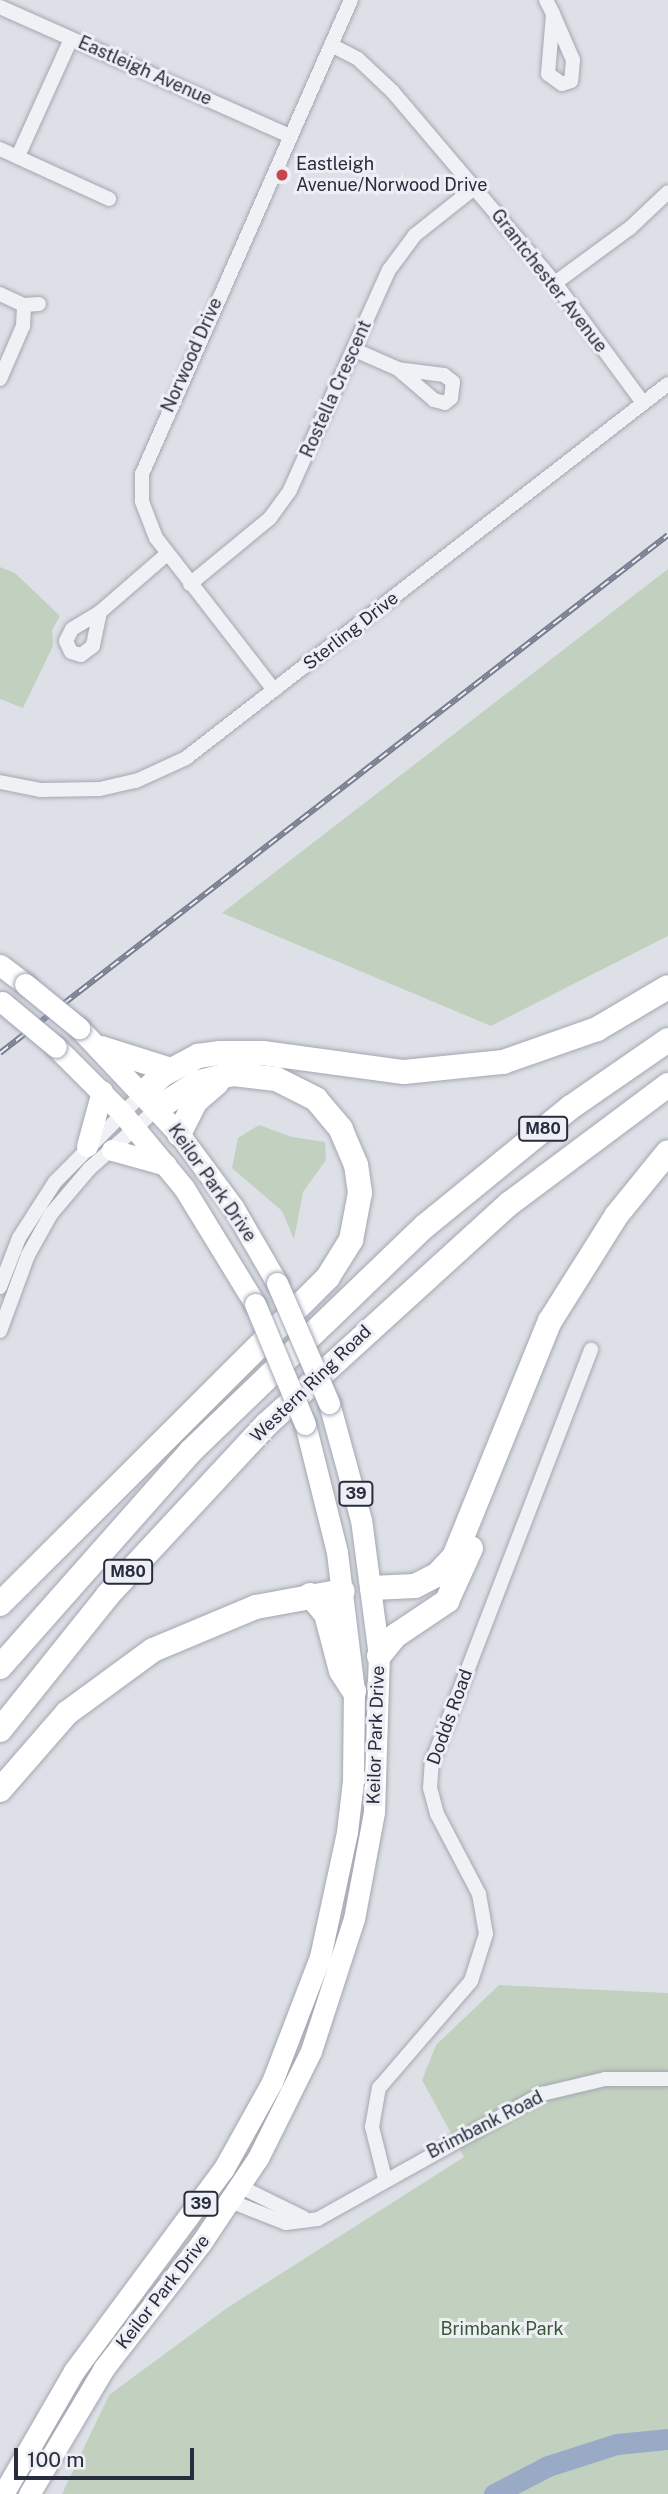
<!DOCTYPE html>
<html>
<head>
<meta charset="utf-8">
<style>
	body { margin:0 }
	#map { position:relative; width:668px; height:2494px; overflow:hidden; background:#dee0e7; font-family:"Public Sans",sans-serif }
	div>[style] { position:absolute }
	.green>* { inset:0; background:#c2d1bf }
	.river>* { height:21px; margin:-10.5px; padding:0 10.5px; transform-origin:10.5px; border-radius:10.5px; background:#99aac6 }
	.roads { filter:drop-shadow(0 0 2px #a3a7b1) drop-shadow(0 0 2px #a3a7b1) }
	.minor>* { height:14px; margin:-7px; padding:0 7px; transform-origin:7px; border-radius:7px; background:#f0f1f5 }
	.primary>* { height:21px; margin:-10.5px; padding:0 10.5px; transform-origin:10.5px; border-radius:10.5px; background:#fff }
	.motorway>* { height:24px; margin:-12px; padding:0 12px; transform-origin:12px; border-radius:12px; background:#fff }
	.rail>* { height:6px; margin-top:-3px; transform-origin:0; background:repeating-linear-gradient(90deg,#edeff5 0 10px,#787e90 0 20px); box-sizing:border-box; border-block:2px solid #787e90 }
	.bridges { filter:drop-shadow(0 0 2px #9da3b2) drop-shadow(0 0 2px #9da3b2) }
	.primary-bridge>* { height:21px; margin:-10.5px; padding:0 10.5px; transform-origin:10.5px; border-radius:10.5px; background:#fff }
	.dots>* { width:19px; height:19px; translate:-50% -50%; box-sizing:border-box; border:4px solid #edeff5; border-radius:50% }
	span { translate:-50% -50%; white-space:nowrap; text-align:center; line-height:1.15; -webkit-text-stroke:6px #edeff5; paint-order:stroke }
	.shield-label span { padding:2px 5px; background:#edeff5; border:2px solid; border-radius:5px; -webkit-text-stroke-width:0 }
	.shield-label { font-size:16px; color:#272d3d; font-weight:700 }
	.street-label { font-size:18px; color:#272d3d }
	.poi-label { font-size:18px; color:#272d3d }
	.left { translate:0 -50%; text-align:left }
	.park-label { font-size:18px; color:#385835 }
	.scale { position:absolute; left:14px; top:2448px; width:180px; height:32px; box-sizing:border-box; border:4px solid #272d3d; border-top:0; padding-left:9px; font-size:21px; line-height:24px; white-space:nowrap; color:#272d3d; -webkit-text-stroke:5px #edeff5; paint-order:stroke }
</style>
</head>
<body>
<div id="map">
	<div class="green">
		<div style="clip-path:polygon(0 567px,15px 573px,60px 616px,52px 630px,53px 646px,23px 708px,0 699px)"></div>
		<div style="clip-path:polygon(668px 569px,668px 936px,491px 1026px,222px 913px)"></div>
		<div style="clip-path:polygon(259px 1125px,292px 1137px,325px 1142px,326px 1160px,303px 1192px,294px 1239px,282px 1211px,232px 1168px,238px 1138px)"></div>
		<div style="clip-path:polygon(499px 1985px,668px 1993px,668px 2494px,62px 2494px,109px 2395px,227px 2308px,464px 2157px,422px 2080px,436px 2045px)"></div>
	</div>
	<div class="river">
		<div style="left:494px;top:2494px;width:61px;rotate:-27.4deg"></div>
		<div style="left:548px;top:2466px;width:72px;rotate:-17.7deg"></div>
		<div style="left:617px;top:2444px;width:51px;rotate:-5.6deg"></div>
	</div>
	<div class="roads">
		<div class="minor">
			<div style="left:546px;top:0;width:16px;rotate:63deg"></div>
			<div style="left:553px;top:14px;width:50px;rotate:66.5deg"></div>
			<div style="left:573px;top:60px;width:21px;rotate:95deg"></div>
			<div style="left:571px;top:81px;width:9px;rotate:162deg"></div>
			<div style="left:562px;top:84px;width:17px;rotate:-144deg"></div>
			<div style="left:548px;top:74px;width:60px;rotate:-85.2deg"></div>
			<div style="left:0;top:7px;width:317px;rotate:24deg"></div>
			<div style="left:331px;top:45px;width:30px;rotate:27deg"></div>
			<div style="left:358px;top:59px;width:48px;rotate:43.3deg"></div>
			<div style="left:393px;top:92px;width:250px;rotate:49.7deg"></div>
			<div style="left:555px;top:283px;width:149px;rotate:53.7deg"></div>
			<div style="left:0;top:149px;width:120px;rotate:24.6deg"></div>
			<div style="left:18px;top:156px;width:128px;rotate:-65.6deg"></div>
			<div style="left:555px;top:283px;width:93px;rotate:-36.3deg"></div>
			<div style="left:630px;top:228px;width:52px;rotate:-43.5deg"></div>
			<div style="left:0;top:294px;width:26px;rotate:25deg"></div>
			<div style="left:24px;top:305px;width:15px;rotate:-4deg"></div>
			<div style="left:355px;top:350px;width:47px;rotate:23.8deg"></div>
			<div style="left:398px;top:369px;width:48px;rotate:40.7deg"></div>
			<div style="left:434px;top:400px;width:11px;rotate:15deg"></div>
			<div style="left:445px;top:403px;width:8px;rotate:-40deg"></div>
			<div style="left:451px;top:398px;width:16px;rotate:-83deg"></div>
			<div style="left:453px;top:382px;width:11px;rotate:-142deg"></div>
			<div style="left:444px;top:375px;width:46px;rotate:-172.6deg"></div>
			<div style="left:0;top:379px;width:58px;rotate:-66.5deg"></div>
			<div style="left:23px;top:326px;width:21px;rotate:-87deg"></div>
			<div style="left:190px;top:584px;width:104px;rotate:-39.5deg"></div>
			<div style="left:270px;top:518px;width:34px;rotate:-54deg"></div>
			<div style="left:290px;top:490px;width:241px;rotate:-65.8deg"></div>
			<div style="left:389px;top:270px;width:44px;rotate:-53.4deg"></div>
			<div style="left:415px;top:235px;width:75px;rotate:-38.5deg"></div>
			<div style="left:100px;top:612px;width:35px;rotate:102deg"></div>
			<div style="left:93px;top:646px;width:15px;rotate:143deg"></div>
			<div style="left:81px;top:655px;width:10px;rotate:-163deg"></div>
			<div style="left:71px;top:652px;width:12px;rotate:-114deg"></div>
			<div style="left:66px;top:641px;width:13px;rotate:-63deg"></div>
			<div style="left:72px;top:629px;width:33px;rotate:-31deg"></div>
			<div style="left:100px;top:612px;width:89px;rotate:-40.9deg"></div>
			<div style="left:274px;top:690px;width:192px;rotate:-127.8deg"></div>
			<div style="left:156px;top:538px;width:40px;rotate:-111deg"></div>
			<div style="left:142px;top:501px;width:27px;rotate:-90deg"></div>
			<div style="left:142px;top:474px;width:518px;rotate:-66.21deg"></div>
			<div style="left:0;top:782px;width:42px;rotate:11deg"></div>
			<div style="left:41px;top:790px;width:59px;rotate:-1deg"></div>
			<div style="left:100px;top:789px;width:37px;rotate:-13deg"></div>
			<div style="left:136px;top:781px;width:55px;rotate:-24.7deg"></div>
			<div style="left:186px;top:758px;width:610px;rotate:-37.81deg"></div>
			<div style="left:0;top:1287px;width:53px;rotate:-68.8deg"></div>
			<div style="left:19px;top:1238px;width:67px;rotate:-57.3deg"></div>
			<div style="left:55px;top:1182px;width:127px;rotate:-45.3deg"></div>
			<div style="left:0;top:1331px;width:81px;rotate:-69.8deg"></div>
			<div style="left:28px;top:1255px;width:47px;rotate:-60.7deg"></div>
			<div style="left:51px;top:1214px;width:59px;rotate:-49.8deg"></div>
			<div style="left:89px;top:1169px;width:92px;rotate:-41.5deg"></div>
			<div style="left:385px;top:2179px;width:54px;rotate:-104deg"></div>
			<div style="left:372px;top:2127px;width:40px;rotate:-80deg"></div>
			<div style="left:379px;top:2088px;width:141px;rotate:-49.3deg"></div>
			<div style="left:471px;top:1981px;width:49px;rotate:-72.3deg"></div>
			<div style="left:486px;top:1934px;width:41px;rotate:-99.9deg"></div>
			<div style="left:479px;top:1894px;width:90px;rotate:-117.7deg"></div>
			<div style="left:437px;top:1814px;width:27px;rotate:-105deg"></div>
			<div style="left:430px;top:1788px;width:26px;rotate:-86deg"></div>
			<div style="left:432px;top:1762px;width:442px;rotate:-68.9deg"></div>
			<div style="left:239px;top:2186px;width:72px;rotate:26.2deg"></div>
			<div style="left:230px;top:2201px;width:60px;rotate:21.4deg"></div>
			<div style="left:286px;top:2223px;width:32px;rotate:-7deg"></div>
			<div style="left:318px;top:2219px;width:257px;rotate:-29.2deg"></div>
			<div style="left:542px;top:2094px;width:65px;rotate:-13.4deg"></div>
			<div style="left:605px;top:2079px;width:63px"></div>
		</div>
		<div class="primary">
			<div style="left:0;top:965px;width:31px;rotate:37deg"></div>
			<div style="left:79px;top:1028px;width:146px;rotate:46.7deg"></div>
			<div style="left:179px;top:1134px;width:91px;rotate:53.5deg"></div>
			<div style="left:233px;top:1207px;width:88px;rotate:59.9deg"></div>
			<div style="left:56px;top:1047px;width:93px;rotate:45deg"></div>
			<div style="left:122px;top:1113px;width:97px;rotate:50.4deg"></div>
			<div style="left:184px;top:1188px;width:136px;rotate:58.5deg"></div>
			<div style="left:87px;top:1146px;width:57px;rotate:-74.7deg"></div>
			<div style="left:112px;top:1150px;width:56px;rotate:15.5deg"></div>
			<div style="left:3px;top:2494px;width:142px;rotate:-60deg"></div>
			<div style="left:74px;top:2371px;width:250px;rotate:-53.5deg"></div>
			<div style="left:223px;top:2170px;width:101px;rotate:-60.9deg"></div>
			<div style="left:272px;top:2082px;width:134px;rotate:-69deg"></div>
			<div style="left:320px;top:1957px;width:128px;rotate:-77.8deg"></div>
			<div style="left:347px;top:1832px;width:51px;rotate:-83.3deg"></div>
			<div style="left:353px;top:1781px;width:90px;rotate:-89.4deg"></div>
			<div style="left:354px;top:1691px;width:140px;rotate:-97deg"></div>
			<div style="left:337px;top:1552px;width:132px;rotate:-104deg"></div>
			<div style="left:29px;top:2494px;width:147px;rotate:-59.2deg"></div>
			<div style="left:104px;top:2368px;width:158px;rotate:-52.2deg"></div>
			<div style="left:201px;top:2243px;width:102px;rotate:-56.2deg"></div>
			<div style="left:258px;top:2158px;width:119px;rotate:-63.6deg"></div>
			<div style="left:311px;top:2051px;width:139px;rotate:-72deg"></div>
			<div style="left:354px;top:1919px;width:109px;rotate:-79.4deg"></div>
			<div style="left:374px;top:1812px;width:156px;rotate:-88.2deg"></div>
			<div style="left:379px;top:1656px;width:137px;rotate:-97.5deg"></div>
			<div style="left:361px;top:1520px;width:121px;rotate:-105.3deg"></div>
		</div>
		<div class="motorway">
			<div style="left:101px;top:1048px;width:73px;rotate:17.4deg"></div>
			<div style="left:144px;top:1092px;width:25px;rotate:-43deg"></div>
			<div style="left:162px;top:1075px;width:41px;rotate:-27.8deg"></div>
			<div style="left:198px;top:1056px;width:22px;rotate:-8deg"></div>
			<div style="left:220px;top:1053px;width:43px"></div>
			<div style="left:263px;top:1053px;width:142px;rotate:7.7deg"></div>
			<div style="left:404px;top:1072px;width:100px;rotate:-5.8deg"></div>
			<div style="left:503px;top:1062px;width:100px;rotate:-19.3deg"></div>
			<div style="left:597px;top:1029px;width:82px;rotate:-30.6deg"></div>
			<div style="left:179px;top:1134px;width:36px;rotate:-63deg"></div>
			<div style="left:195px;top:1102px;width:29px;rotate:-41deg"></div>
			<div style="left:372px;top:1588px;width:43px;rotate:-2.7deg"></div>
			<div style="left:415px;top:1586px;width:25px;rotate:-27deg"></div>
			<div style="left:437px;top:1575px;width:25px;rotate:-47deg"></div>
			<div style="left:454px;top:1557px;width:255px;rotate:-67.9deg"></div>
			<div style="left:550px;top:1321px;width:124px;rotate:-57.8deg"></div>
			<div style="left:616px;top:1216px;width:82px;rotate:-50.9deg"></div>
			<div style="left:310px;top:1595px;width:25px;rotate:50deg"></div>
			<div style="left:326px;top:1614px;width:59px;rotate:75.3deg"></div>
			<div style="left:341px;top:1671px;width:24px;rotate:57deg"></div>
			<div style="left:0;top:1604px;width:463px;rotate:-44.9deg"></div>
			<div style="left:328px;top:1277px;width:44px;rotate:-58.1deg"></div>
			<div style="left:351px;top:1240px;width:48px;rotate:-79.2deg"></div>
			<div style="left:360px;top:1193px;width:28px;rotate:-98deg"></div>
			<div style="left:356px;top:1165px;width:39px;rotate:-113deg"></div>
			<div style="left:341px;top:1129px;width:39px;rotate:-130deg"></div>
			<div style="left:316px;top:1099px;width:45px;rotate:-153.4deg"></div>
			<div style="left:276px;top:1079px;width:43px;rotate:-173.4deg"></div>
			<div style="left:233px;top:1074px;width:36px;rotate:167deg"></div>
			<div style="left:198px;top:1082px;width:48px;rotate:147deg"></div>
			<div style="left:379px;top:1656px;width:26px;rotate:-51deg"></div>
			<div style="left:395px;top:1636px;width:63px;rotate:-33.9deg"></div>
			<div style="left:447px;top:1601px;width:58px;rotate:-65.6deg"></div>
			<div style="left:0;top:1667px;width:288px;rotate:-48.5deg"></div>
			<div style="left:191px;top:1451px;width:325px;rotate:-43.9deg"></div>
			<div style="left:425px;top:1226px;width:188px;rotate:-39.2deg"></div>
			<div style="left:571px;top:1107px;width:118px;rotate:-34.6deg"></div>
			<div style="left:0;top:1730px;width:173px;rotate:-51.3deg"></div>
			<div style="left:108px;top:1595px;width:233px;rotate:-47.1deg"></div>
			<div style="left:267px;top:1424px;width:327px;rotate:-42.3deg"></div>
			<div style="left:509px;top:1204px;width:199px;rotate:-36.8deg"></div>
			<div style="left:0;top:1790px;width:102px;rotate:-49deg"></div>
			<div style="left:67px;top:1713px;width:107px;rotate:-36.2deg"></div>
			<div style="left:153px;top:1650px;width:112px;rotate:-22.7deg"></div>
			<div style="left:256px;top:1607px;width:88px;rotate:-10.4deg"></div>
		</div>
	</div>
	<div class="rail">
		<div style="left:0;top:1053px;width:845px;rotate:-37.79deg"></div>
	</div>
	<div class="bridges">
		<div class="primary-bridge">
			<div style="left:25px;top:984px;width:70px;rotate:39.2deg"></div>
			<div style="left:2px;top:1002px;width:70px;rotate:39.8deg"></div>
			<div style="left:277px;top:1283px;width:131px;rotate:66.6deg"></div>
			<div style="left:255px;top:1304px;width:130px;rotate:67.4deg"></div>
		</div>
	</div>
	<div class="dots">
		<div style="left:282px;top:175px;background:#ca454b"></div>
	</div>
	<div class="shield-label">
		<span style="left:543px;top:1129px">M80</span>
		<span style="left:356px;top:1494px">39</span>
		<span style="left:128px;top:1572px">M80</span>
		<span style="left:201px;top:2204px">39</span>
	</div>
	<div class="street-label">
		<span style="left:145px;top:71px;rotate:24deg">Eastleigh Avenue</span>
		<span style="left:549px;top:281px;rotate:52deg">Grantchester Avenue</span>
		<span style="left:192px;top:355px;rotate:-66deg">Norwood Drive</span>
		<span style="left:336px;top:389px;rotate:-66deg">Rostella Crescent</span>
		<span style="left:351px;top:631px;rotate:-38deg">Sterling Drive</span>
		<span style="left:212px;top:1183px;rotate:55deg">Keilor Park Drive</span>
		<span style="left:311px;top:1384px;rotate:-44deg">Western Ring Road</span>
		<span style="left:450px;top:1717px;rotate:-70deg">Dodds Road</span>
		<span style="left:376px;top:1735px;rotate:-88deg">Keilor Park Drive</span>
		<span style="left:485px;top:2125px;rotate:-27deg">Brimbank Road</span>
		<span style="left:163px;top:2292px;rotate:-52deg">Keilor Park Drive</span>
	</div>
	<div class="poi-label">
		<span class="left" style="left:296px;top:175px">Eastleigh<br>Avenue/Norwood Drive</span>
	</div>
	<div class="park-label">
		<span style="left:502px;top:2329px">Brimbank Park</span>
	</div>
	<div class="scale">100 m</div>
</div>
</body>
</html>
